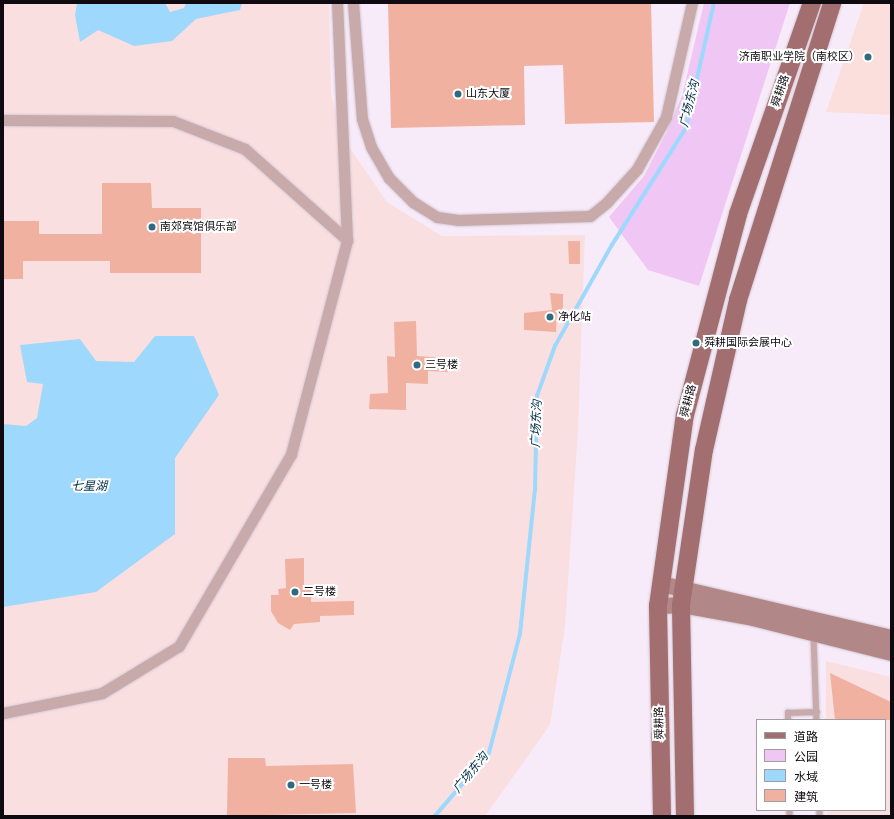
<!DOCTYPE html>
<html>
<head>
<meta charset="utf-8">
<style>
	body { margin:0 }
	#map { position:relative; width:894px; height:819px; overflow:hidden; background:#f8ebf9; font-family:"Roboto Serif","Noto Sans SC",serif }
	div>[style] { position:absolute }
	.commercial>* { inset:0; background:#fadfe0 }
	.education>* { inset:0; background:#fadfdc }
	.green>* { inset:0; background:#f0c7f4 }
	.water>* { inset:0; background:#9fd8fd }
	.stream>* { height:3.5px; margin:-1.75px; padding:0 1.75px; transform-origin:1.75px; border-radius:1.75px; background:#9fd8fd }
	.building>* { inset:0; background:#f0b1a1 }
	.roads { filter:drop-shadow(0 0 1px #d3c7d4) drop-shadow(0 0 1px #d3c7d4) }
	.lane>* { height:5.5px; margin:-2.75px; padding:0 2.75px; transform-origin:2.75px; border-radius:2.75px; background:#c8aaaa }
	.street>* { height:11px; margin:-5.5px; padding:0 5.5px; transform-origin:5.5px; border-radius:5.5px; background:#c8aaaa }
	.secondary>* { height:16px; margin:-8px; padding:0 8px; transform-origin:8px; border-radius:8px; background:#b28788 }
	.primary>* { height:18px; margin:-9px; padding:0 9px; transform-origin:9px; border-radius:9px; background:#a26e70 }
	.dots>* { width:11px; height:11px; translate:-50% -50%; box-sizing:border-box; border:2px solid #fff; border-radius:50% }
	span { translate:-50% -50%; white-space:nowrap; text-align:center; line-height:1.15; -webkit-text-stroke:4px #fff; paint-order:stroke }
	.poi-label { font-size:11px; color:#0e0a0f }
	.right { translate:-100% -50%; text-align:right }
	.left { translate:0 -50%; text-align:left }
	.street-label { font-size:11px; color:#0e0a0f }
	.water-label { font-size:12px; color:#002e45; font-style:italic }
	.frame { position:absolute; inset:0; border:4px solid #0e0a0f; pointer-events:none }
	.legend { position:absolute; left:756px; top:719px; width:130px; height:92px; box-sizing:border-box; background:#fff; border:1px solid #9f9d9f; margin:0; padding:5px 7px; list-style:none; font-size:12px; color:#0e0a0f }
	.legend li { display:flex; align-items:center; gap:8px; height:20px }
	.legend b { width:20px; border:1px solid #9f9d9f }
</style>
</head>
<body>
<div id="map">
	<div class="commercial">
		<div style="clip-path:polygon(3px 3px,329px 3px,331px 94px,341px 135px,387px 202px,442px 236px,585px 235px,578px 431px,565px 627px,550px 725px,486px 815px,490px 816px,3px 816px)"></div>
		<div style="clip-path:polygon(826px 661px,891px 677px,891px 816px,827px 816px,826px 810px,885px 810px,885px 720px,826px 720px)"></div>
	</div>
	<div class="education">
		<div style="clip-path:polygon(864px 3px,891px 3px,891px 115px,826px 112px)"></div>
	</div>
	<div class="green">
		<div style="clip-path:polygon(704px 3px,790px 3px,699px 286px,648px 270px,609px 217px,644px 176px,666px 133px,682px 96px)"></div>
	</div>
	<div class="water">
		<div style="clip-path:polygon(77px 3px,165px 3px,170px 12px,184px 8px,186px 3px,242px 3px,240px 10px,196px 19px,172px 41px,134px 46px,98px 30px,80px 42px,75px 15px)"></div>
		<div style="clip-path:polygon(155px 336px,194px 336px,219px 395px,175px 458px,175px 534px,96px 592px,3px 607px,3px 424px,26px 426px,37px 418px,43px 384px,27px 382px,20px 345px,80px 339px,96px 361px,134px 362px)"></div>
	</div>
	<div class="stream">
		<div style="left:435px;top:816px;width:83px;rotate:-49.4deg"></div>
		<div style="left:489px;top:753px;width:123px;rotate:-75.4deg"></div>
		<div style="left:520px;top:634px;width:145px;rotate:-84.1deg"></div>
		<div style="left:535px;top:490px;width:94px;rotate:-88.8deg"></div>
		<div style="left:537px;top:396px;width:53px;rotate:-70.2deg"></div>
		<div style="left:555px;top:346px;width:116px;rotate:-60.6deg"></div>
		<div style="left:612px;top:245px;width:138px;rotate:-57.7deg"></div>
		<div style="left:686px;top:128px;width:128px;rotate:-77.4deg"></div>
	</div>
	<div class="building">
		<div style="clip-path:polygon(388px 3px,651px 3px,654px 122px,565px 124px,563px 65px,524px 66px,525px 125px,391px 128px)"></div>
		<div style="clip-path:polygon(102px 183px,151px 183px,152px 208px,201px 208px,201px 273px,110px 273px,110px 261px,23px 261px,23px 279px,3px 279px,3px 221px,39px 221px,39px 234px,102px 234px)"></div>
		<div style="clip-path:polygon(568px 241px,580px 241px,580px 264px,569px 264px)"></div>
		<div style="clip-path:polygon(550px 293px,563px 294px,563px 312px,557px 311px,556px 332px,524px 330px,524px 313px,552px 310px)"></div>
		<div style="clip-path:polygon(416px 321px,417px 356px,445px 358px,448px 372px,428px 371px,428px 384px,406px 383px,406px 410px,369px 409px,370px 394px,388px 393px,387px 356px,395px 357px,394px 322px)"></div>
		<div style="clip-path:polygon(304px 558px,304px 586px,311px 585px,311px 602px,354px 601px,354px 615px,320px 616px,320px 622px,294px 624px,290px 630px,278px 623px,271px 611px,271px 595px,279px 595px,278px 589px,286px 588px,285px 559px)"></div>
		<div style="clip-path:polygon(830px 673px,891px 702px,891px 720px,835px 720px)"></div>
		<div style="clip-path:polygon(228px 758px,265px 758px,266px 766px,353px 764px,356px 813px,227px 816px)"></div>
	</div>
	<div class="roads">
		<div class="lane">
			<div style="left:814px;top:636px;width:84px;rotate:88deg"></div>
			<div style="left:788px;top:720px;width:7px;rotate:-90deg"></div>
			<div style="left:788px;top:713px;width:29px;rotate:-2deg"></div>
			<div style="left:790px;top:810px;width:6px;rotate:90deg"></div>
			<div style="left:820px;top:810px;width:6px;rotate:90deg"></div>
		</div>
		<div class="street">
			<div style="left:353px;top:3px;width:116px;rotate:85.6deg"></div>
			<div style="left:362px;top:119px;width:29px;rotate:72deg"></div>
			<div style="left:371px;top:147px;width:36px;rotate:60deg"></div>
			<div style="left:389px;top:178px;width:34px;rotate:45deg"></div>
			<div style="left:413px;top:202px;width:28px;rotate:32deg"></div>
			<div style="left:437px;top:217px;width:21px;rotate:8deg"></div>
			<div style="left:458px;top:220px;width:132px;rotate:-1.7deg"></div>
			<div style="left:590px;top:216px;width:22px;rotate:-39deg"></div>
			<div style="left:607px;top:202px;width:45px;rotate:-47.7deg"></div>
			<div style="left:637px;top:169px;width:60px;rotate:-60.9deg"></div>
			<div style="left:666px;top:117px;width:117px;rotate:-77.2deg"></div>
			<div style="left:3px;top:120px;width:170px;rotate:0.3deg"></div>
			<div style="left:173px;top:121px;width:77px;rotate:21.3deg"></div>
			<div style="left:245px;top:149px;width:137px;rotate:41.7deg"></div>
			<div style="left:3px;top:713px;width:101px;rotate:-11.4deg"></div>
			<div style="left:102px;top:693px;width:90px;rotate:-31.4deg"></div>
			<div style="left:179px;top:646px;width:222px;rotate:-59.7deg"></div>
			<div style="left:291px;top:454px;width:221px;rotate:-75.3deg"></div>
			<div style="left:347px;top:240px;width:237px;rotate:-92.4deg"></div>
		</div>
		<div class="secondary">
			<div style="left:661px;top:584px;width:236px;rotate:13.2deg"></div>
			<div style="left:658px;top:606px;width:23px;rotate:-2deg"></div>
			<div style="left:681px;top:605px;width:73px;rotate:10.2deg"></div>
			<div style="left:753px;top:618px;width:142px;rotate:14.2deg"></div>
		</div>
		<div class="primary">
			<div style="left:662px;top:816px;width:210px;rotate:-91.1deg"></div>
			<div style="left:658px;top:606px;width:193px;rotate:-82deg"></div>
			<div style="left:685px;top:415px;width:208px;rotate:-75.2deg"></div>
			<div style="left:738px;top:214px;width:224px;rotate:-70.7deg"></div>
			<div style="left:685px;top:816px;width:211px;rotate:-91.1deg"></div>
			<div style="left:681px;top:605px;width:157px;rotate:-81.6deg"></div>
			<div style="left:704px;top:450px;width:154px;rotate:-77.2deg"></div>
			<div style="left:738px;top:300px;width:312px;rotate:-72.4deg"></div>
		</div>
	</div>
	<div class="dots">
		<div style="left:868px;top:57px;background:#2d6b81"></div>
		<div style="left:458px;top:94px;background:#2d6b81"></div>
		<div style="left:152px;top:227px;background:#2d6b81"></div>
		<div style="left:550px;top:317px;background:#2d6b81"></div>
		<div style="left:696px;top:343px;background:#2d6b81"></div>
		<div style="left:417px;top:365px;background:#2d6b81"></div>
		<div style="left:295px;top:592px;background:#2d6b81"></div>
		<div style="left:291px;top:785px;background:#2d6b81"></div>
	</div>
	<div class="poi-label">
		<span class="right" style="left:860px;top:57px">济南职业学院（南校区）</span>
		<span class="left" style="left:466px;top:94px">山东大厦</span>
		<span class="left" style="left:160px;top:227px">南郊宾馆俱乐部</span>
		<span class="left" style="left:558px;top:317px">净化站</span>
		<span class="left" style="left:704px;top:343px">舜耕国际会展中心</span>
		<span class="left" style="left:425px;top:365px">三号楼</span>
		<span class="left" style="left:303px;top:592px">二号楼</span>
		<span class="left" style="left:299px;top:785px">一号楼</span>
	</div>
	<div class="street-label">
		<span style="left:781px;top:91px;rotate:-71deg">舜耕路</span>
		<span style="left:689px;top:401px;rotate:-76deg">舜耕路</span>
		<span style="left:660px;top:723px;rotate:-91deg">舜耕路</span>
	</div>
	<div class="water-label">
		<span style="left:690px;top:104px;rotate:-76deg">广场东沟</span>
		<span style="left:537px;top:424px;rotate:-88deg">广场东沟</span>
		<span style="left:89px;top:487px">七星湖</span>
		<span style="left:471px;top:773px;rotate:-51deg">广场东沟</span>
	</div>
	<div class="frame"></div>
	<ul class="legend">
	<li><b style="height:5px;background:#a26e70"></b>道路</li>
	<li><b style="height:11px;background:#f0c7f4"></b>公园</li>
	<li><b style="height:11px;background:#9fd8fd"></b>水域</li>
	<li><b style="height:11px;background:#f0b1a1"></b>建筑</li>
	</ul>
</div>
</body>
</html>
